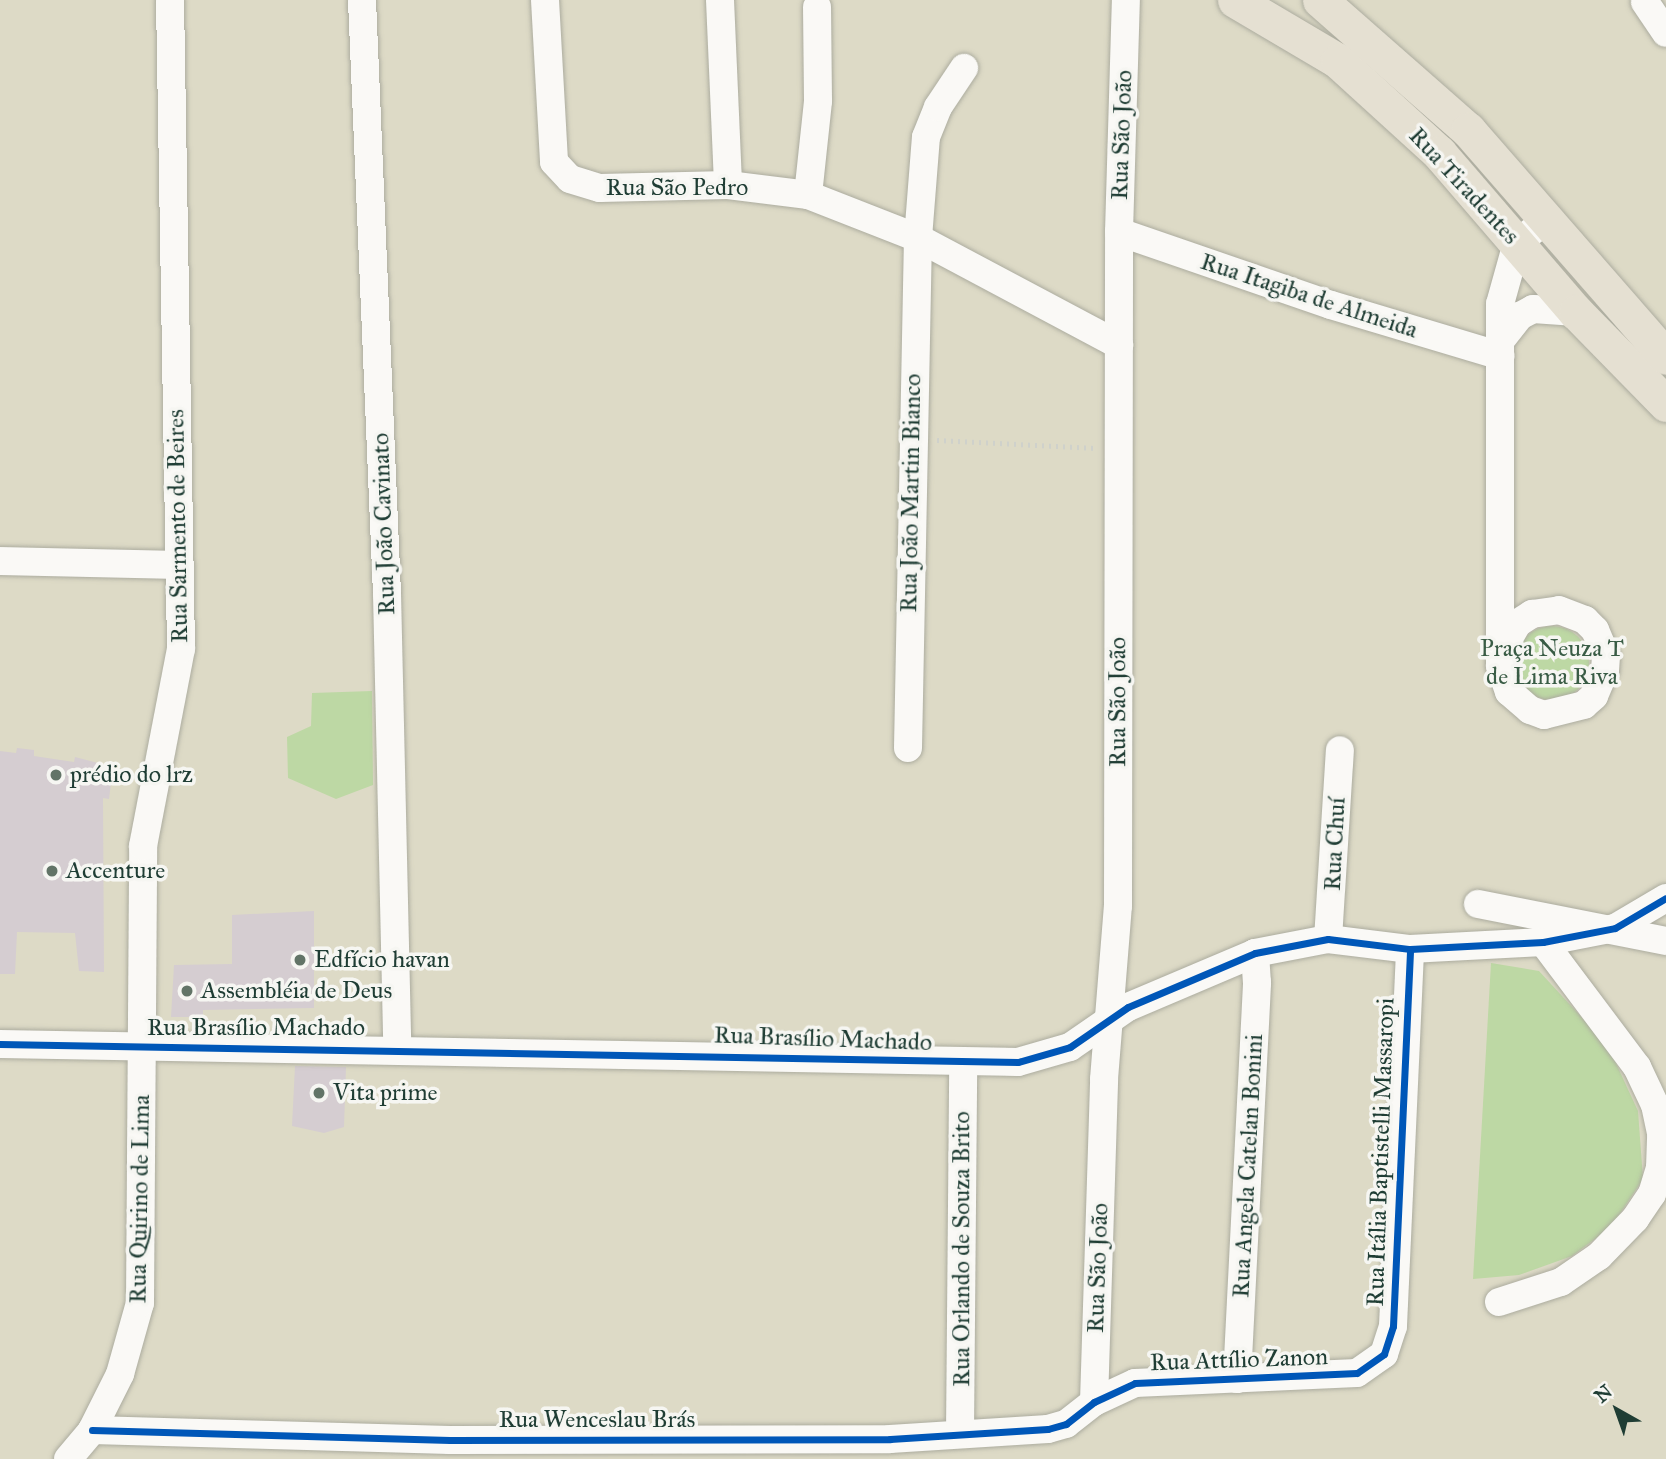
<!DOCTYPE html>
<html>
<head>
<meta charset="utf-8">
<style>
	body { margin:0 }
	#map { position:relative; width:1666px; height:1459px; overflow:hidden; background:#dddac6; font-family:"IM FELL Great Primer",serif }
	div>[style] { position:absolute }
	.green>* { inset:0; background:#bdd8a4 }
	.round { border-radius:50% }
	.building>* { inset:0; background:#d5cdd1 }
	.path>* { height:4.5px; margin-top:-2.25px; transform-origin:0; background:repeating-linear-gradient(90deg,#cfd1cb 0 2px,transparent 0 7px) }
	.roads { filter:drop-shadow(0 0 2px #acac9f) drop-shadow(0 0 2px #acac9f) }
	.minor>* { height:28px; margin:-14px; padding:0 14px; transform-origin:14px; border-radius:14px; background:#faf9f6 }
	.major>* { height:35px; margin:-17.5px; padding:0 17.5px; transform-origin:17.5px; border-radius:17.5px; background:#e5e0d2 }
	.cycleway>* { height:7px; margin:-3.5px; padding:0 3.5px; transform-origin:3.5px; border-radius:3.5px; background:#0057b8 }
	.dots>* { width:19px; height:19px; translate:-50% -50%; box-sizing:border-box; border:4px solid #f6f6f2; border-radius:50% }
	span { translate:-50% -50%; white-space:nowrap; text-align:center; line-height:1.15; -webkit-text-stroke:7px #f6f6f2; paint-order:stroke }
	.street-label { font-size:24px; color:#1f3d34 }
	.park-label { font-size:24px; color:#395c45 }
	.poi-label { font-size:24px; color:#1f3d34 }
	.left { translate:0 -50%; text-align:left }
	.north { position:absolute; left:1582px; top:1375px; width:70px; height:70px; -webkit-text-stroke:5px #f6f6f2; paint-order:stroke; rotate:320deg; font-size:19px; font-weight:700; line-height:28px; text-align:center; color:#1f3d34 }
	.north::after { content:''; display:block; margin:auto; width:24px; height:32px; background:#1f3d34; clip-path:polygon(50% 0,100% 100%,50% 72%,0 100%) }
</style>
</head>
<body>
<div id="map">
	<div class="green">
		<div class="round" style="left:1515px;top:626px;width:74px;height:74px"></div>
		<div style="clip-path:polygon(372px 691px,373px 785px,336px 799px,288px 778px,287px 737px,311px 726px,312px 693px)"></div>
		<div style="clip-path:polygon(1491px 963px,1539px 971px,1608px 1046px,1638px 1111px,1643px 1179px,1611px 1227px,1572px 1256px,1519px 1275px,1473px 1279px)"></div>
	</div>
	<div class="building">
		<div style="clip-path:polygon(17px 748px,34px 750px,34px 756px,74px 762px,75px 757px,113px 767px,109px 799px,103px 798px,104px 972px,79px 971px,75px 933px,17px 932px,15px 974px,0 974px,0 751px,16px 753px)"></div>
		<div style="clip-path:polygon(314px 911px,314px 1008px,203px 1010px,203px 1017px,171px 1017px,174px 965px,232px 964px,232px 915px)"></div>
		<div style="clip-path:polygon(295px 1066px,346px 1067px,344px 1127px,324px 1133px,292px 1126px)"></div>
	</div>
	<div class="path">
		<div style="left:937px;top:440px;width:159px;rotate:2.9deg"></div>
	</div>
	<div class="roads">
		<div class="minor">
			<div style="left:362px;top:0;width:594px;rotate:87.59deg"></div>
			<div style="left:387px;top:593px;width:455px;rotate:88.7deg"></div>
			<div style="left:545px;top:0;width:162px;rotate:86.8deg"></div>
			<div style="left:554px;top:162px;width:23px;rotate:47deg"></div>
			<div style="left:570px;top:179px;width:31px;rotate:17deg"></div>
			<div style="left:600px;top:188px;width:128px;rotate:-1.3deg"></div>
			<div style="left:728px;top:185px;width:81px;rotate:7.1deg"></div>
			<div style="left:808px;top:195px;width:118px;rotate:21.4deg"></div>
			<div style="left:918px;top:238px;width:228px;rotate:28deg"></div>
			<div style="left:720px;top:0;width:185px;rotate:87.5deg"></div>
			<div style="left:1645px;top:2px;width:37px;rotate:56deg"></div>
			<div style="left:808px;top:195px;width:95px;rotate:-83.9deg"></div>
			<div style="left:818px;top:101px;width:94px;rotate:-90.6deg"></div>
			<div style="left:1119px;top:232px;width:224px;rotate:19deg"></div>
			<div style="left:1331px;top:305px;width:177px;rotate:16.7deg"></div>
			<div style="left:1501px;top:340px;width:31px;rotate:-52deg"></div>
			<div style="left:1520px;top:316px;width:15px;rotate:-28deg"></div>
			<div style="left:1533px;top:309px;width:43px;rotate:4deg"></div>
			<div style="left:0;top:561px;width:177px;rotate:1.3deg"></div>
			<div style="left:1501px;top:652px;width:34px;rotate:-60deg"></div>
			<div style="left:1518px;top:623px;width:17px;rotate:-33deg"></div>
			<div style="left:1532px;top:614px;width:27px;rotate:-8deg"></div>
			<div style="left:1559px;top:610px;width:28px;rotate:21deg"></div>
			<div style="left:1585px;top:620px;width:14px;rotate:45deg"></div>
			<div style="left:1595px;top:630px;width:28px;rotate:67deg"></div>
			<div style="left:1606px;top:656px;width:14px;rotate:94deg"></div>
			<div style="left:1605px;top:670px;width:28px;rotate:113deg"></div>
			<div style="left:1594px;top:696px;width:13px;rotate:138deg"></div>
			<div style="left:1584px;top:705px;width:41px;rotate:166deg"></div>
			<div style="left:1544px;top:715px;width:15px;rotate:-160deg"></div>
			<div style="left:1530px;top:710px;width:28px;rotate:-139deg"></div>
			<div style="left:1509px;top:692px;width:28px;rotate:-109deg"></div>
			<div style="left:1500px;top:666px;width:362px;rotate:-90deg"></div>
			<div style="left:1500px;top:304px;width:63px;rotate:-74.4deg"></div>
			<div style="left:1517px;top:243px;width:37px;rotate:-38deg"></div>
			<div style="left:908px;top:748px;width:510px;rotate:-88.88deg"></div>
			<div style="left:918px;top:238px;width:101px;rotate:-85.5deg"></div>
			<div style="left:926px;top:137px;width:32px;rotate:-68deg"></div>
			<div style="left:938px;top:107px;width:47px;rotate:-56.3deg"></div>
			<div style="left:1478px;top:904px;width:192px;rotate:11.1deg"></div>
			<div style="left:1328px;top:939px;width:189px;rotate:-86.4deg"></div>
			<div style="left:0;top:1044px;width:1018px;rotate:1.01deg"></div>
			<div style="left:1018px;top:1062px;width:54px;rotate:-16.1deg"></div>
			<div style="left:1070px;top:1047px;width:70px;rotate:-34.6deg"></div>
			<div style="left:1128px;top:1007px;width:138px;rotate:-23deg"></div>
			<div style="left:1255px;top:953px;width:74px;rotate:-10.9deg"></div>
			<div style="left:1328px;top:939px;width:83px;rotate:7deg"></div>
			<div style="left:1410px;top:949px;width:133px;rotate:-3deg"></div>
			<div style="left:1543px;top:942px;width:73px;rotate:-11deg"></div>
			<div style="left:1615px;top:928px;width:59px;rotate:-30.5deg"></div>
			<div style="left:1499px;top:1302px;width:65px;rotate:-17.9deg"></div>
			<div style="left:1561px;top:1282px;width:46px;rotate:-34.4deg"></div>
			<div style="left:1599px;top:1256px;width:52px;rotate:-45.8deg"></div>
			<div style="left:1635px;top:1219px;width:30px;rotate:-56deg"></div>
			<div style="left:1652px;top:1194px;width:27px;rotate:-73deg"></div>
			<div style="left:1660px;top:1168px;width:35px;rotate:-88deg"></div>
			<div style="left:1661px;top:1133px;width:29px;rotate:-102deg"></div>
			<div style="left:1655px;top:1105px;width:42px;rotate:-115.3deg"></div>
			<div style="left:1637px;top:1067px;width:156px;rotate:-126.9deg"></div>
			<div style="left:1237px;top:1379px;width:397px;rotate:-87.1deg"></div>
			<div style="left:1257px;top:983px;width:30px;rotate:-94deg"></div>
			<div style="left:1094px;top:1402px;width:323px;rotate:-88.2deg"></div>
			<div style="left:1104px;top:1079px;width:174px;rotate:-85.4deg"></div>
			<div style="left:1118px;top:906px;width:674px;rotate:-89.91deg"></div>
			<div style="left:1119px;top:232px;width:232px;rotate:-88.3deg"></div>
			<div style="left:92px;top:1430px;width:358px;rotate:1.6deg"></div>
			<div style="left:450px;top:1440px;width:440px;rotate:-0.1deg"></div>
			<div style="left:890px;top:1439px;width:158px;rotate:-3.6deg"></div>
			<div style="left:1048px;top:1429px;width:19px;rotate:-16deg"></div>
			<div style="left:1066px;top:1424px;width:36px;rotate:-38deg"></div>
			<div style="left:1094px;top:1402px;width:45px;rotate:-24.9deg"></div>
			<div style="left:1135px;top:1383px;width:222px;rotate:-2.6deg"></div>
			<div style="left:1357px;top:1373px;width:33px;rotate:-35deg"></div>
			<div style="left:1384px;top:1354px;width:29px;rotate:-72deg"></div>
			<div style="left:1393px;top:1326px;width:377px;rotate:-87.4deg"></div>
			<div style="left:960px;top:1434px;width:370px;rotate:-89.5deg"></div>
			<div style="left:68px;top:1459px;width:38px;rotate:-50deg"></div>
			<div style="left:92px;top:1430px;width:63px;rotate:-63.4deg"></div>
			<div style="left:120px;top:1374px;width:74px;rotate:-74.3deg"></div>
			<div style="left:140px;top:1303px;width:457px;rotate:-89.6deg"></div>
			<div style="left:143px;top:846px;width:201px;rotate:-79.1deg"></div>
			<div style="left:181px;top:649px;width:649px;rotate:-90.97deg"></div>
		</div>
		<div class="major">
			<div style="left:1235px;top:0;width:120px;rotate:30.6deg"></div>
			<div style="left:1338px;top:61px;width:137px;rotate:42.3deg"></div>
			<div style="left:1439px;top:153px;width:210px;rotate:49.3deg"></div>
			<div style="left:1576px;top:312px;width:129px;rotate:45.6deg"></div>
			<div style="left:1320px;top:0;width:197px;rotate:41.3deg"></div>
			<div style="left:1468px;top:130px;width:301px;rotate:48.9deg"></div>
		</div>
	</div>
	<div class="cycleway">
		<div style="left:0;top:1044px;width:1018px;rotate:1.01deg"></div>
		<div style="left:1018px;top:1062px;width:54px;rotate:-16.1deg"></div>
		<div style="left:1070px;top:1047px;width:70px;rotate:-34.6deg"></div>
		<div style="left:1128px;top:1007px;width:138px;rotate:-23deg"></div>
		<div style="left:1255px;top:953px;width:74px;rotate:-10.9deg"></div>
		<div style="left:1328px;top:939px;width:83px;rotate:7deg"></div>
		<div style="left:1410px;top:949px;width:133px;rotate:-3deg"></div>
		<div style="left:1543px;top:942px;width:73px;rotate:-11deg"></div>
		<div style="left:1615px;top:928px;width:59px;rotate:-30.5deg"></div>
		<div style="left:92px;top:1430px;width:358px;rotate:1.6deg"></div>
		<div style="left:450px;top:1440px;width:440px;rotate:-0.1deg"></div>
		<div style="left:890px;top:1439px;width:158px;rotate:-3.6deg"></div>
		<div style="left:1048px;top:1429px;width:19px;rotate:-16deg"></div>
		<div style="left:1066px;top:1424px;width:36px;rotate:-38deg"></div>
		<div style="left:1094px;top:1402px;width:45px;rotate:-24.9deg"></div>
		<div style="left:1135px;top:1383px;width:222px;rotate:-2.6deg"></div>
		<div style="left:1357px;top:1373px;width:33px;rotate:-35deg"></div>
		<div style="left:1384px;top:1354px;width:29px;rotate:-72deg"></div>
		<div style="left:1393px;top:1326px;width:377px;rotate:-87.4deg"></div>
	</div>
	<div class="dots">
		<div style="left:56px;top:775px;background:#627467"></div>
		<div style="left:52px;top:871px;background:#627467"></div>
		<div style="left:300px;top:960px;background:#627467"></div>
		<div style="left:187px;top:991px;background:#627467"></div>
		<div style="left:319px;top:1093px;background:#627467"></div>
	</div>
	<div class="street-label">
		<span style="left:1122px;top:135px;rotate:-88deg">Rua São João</span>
		<span style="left:1464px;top:186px;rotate:47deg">Rua Tiradentes</span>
		<span style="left:677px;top:188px">Rua São Pedro</span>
		<span style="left:1309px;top:296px;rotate:18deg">Rua Itagiba de Almeida</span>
		<span style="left:911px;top:493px;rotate:-89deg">Rua João Martin Bianco</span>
		<span style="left:384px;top:524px;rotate:-92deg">Rua João Cavinato</span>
		<span style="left:178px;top:526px;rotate:-91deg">Rua Sarmento de Beires</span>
		<span style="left:1118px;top:702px;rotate:-90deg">Rua São João</span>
		<span style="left:1335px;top:844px;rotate:-87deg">Rua Chuí</span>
		<span style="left:256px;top:1028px">Rua Brasílio Machado</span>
		<span style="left:823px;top:1039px;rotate:2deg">Rua Brasílio Machado</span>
		<span style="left:1381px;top:1152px;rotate:-88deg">Rua Itália Baptistelli Massaropi</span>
		<span style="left:1248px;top:1166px;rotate:-87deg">Rua Angela Catelan Bonini</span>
		<span style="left:140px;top:1199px;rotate:-89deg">Rua Quirino de Lima</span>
		<span style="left:962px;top:1249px;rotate:-90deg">Rua Orlando de Souza Brito</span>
		<span style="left:1098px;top:1268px;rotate:-88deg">Rua São João</span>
		<span style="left:1239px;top:1360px;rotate:-2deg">Rua Attílio Zanon</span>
		<span style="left:597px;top:1420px">Rua Wenceslau Brás</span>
	</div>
	<div class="park-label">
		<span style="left:1552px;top:663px">Praça Neuza T<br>de Lima Riva</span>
	</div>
	<div class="poi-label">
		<span class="left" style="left:70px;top:775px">prédio do lrz</span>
		<span class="left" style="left:66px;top:871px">Accenture</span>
		<span class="left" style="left:314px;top:960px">Edfício havan</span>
		<span class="left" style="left:201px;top:991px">Assembléia de Deus</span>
		<span class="left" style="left:333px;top:1093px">Vita prime</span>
	</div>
	<div class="north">N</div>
</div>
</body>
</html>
